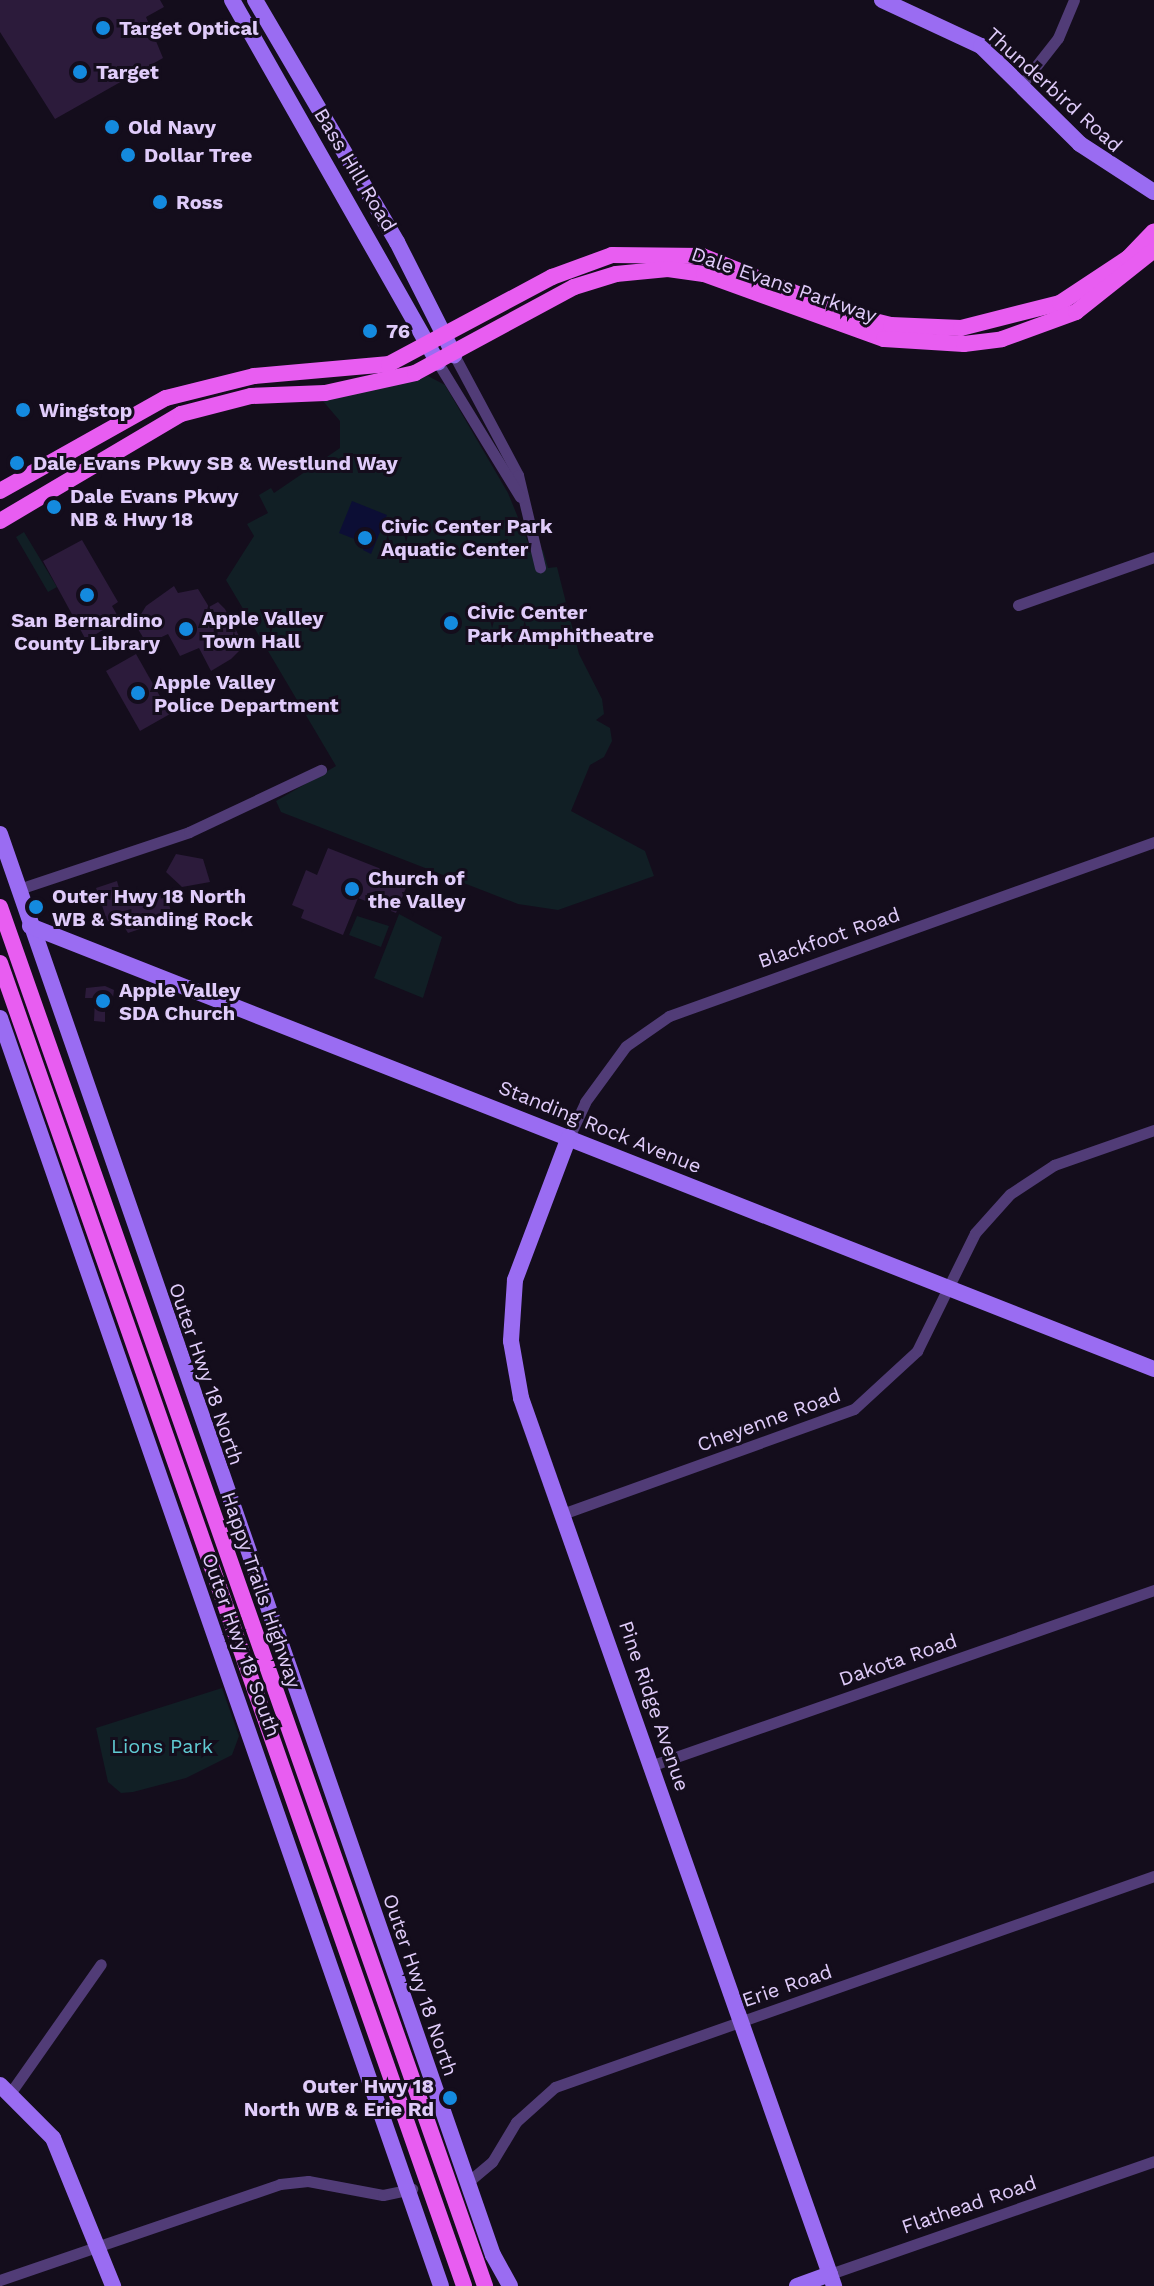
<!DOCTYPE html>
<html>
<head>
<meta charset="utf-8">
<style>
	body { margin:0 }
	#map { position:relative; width:1154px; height:2286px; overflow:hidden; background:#140d1c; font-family:"Work Sans",sans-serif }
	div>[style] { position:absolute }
	.green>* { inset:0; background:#111f25 }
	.water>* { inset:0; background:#0c0e35 }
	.building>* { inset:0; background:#2c1b3b }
	.street>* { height:11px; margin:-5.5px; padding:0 5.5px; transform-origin:5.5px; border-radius:5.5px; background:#513c77 }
	.secondary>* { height:16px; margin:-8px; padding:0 8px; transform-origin:8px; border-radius:8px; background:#9a6cf2 }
	.primary>* { height:16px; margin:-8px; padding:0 8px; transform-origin:8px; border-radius:8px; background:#e85df1 }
	.dots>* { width:22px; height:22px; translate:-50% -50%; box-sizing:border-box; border:4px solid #140d1c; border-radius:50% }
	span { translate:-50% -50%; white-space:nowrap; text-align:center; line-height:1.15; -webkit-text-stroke:6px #140d1c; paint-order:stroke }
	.poi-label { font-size:20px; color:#e0ccfa; font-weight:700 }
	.left { translate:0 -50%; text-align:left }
	.right { translate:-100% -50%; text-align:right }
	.street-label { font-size:20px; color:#e0ccfa }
	.park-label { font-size:20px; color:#60cbd3 }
</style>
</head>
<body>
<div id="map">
	<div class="green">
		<div style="clip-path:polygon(428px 376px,445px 385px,508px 493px,532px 552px,543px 550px,548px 568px,557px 567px,579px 654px,602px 699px,604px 714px,596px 720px,610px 728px,612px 741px,604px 757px,590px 765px,571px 811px,645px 851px,654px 876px,558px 910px,518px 904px,281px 812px,276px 801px,336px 766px,226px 580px,254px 536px,247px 524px,268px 513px,259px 495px,271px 488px,274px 493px,340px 448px,340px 421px,322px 400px)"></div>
		<div style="clip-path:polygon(24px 532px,57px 587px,48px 592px,16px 537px)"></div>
		<div style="clip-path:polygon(399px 914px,442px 937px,423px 998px,374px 978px)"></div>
		<div style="clip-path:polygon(357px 916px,389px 926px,381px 947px,349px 935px)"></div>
		<div style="clip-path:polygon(222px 1688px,239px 1736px,232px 1755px,186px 1778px,133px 1792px,121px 1793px,108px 1782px,96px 1728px)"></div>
	</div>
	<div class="water">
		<div style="clip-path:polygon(352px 501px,387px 515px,371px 554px,363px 550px,365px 543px,339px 533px)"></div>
	</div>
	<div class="building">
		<div style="clip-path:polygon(0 0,160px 0,164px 7px,146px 17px,163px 58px,55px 119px,0 32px)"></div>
		<div style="clip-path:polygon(82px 540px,118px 602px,112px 606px,120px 620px,86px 640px,43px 561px)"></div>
		<div style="clip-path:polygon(174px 586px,178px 593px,198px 589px,209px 607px,218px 602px,225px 609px,239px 636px,234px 639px,240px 650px,231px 659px,211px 671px,199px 648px,180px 656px,168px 634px,147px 644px,135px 624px,146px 606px)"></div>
		<div style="clip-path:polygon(136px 654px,170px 714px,140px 731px,106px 671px)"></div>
		<div style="clip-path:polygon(328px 848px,409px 880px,396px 913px,358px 898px,343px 935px,301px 918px,304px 910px,292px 905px,306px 870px,317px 875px)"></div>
		<div style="clip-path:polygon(176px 854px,203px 859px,210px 882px,182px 887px,166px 872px)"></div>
		<div style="clip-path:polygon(117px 881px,124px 906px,165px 891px,173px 918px,128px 933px,120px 920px,108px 923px,96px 888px)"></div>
		<div style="clip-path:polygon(105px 986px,114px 990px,112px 1006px,105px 1006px,105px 1022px,94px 1021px,95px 998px,85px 998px,86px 988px)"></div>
	</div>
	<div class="street">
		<div style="left:1022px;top:84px;width:58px;rotate:-52deg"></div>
		<div style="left:1058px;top:38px;width:41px;rotate:-67.2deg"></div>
		<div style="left:454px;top:355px;width:136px;rotate:61.9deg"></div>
		<div style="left:518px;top:475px;width:95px;rotate:76.6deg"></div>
		<div style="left:438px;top:363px;width:157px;rotate:58.5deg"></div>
		<div style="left:1018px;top:605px;width:144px;rotate:-19.4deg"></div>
		<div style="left:19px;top:889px;width:179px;rotate:-18.5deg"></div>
		<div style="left:189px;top:832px;width:146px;rotate:-25.2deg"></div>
		<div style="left:569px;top:1137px;width:38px;rotate:-65deg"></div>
		<div style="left:585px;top:1102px;width:69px;rotate:-53.8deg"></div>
		<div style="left:626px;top:1046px;width:52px;rotate:-34.9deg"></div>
		<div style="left:669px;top:1016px;width:515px;rotate:-19.74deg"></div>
		<div style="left:565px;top:1513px;width:307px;rotate:-19.8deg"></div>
		<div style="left:854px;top:1409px;width:86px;rotate:-42.6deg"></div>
		<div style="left:917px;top:1351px;width:131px;rotate:-63.8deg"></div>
		<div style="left:975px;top:1233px;width:52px;rotate:-48.1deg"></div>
		<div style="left:1010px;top:1194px;width:53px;rotate:-33.4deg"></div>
		<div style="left:1054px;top:1165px;width:106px;rotate:-19.3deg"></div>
		<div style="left:653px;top:1765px;width:531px;rotate:-19.25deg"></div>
		<div style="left:11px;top:2092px;width:156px;rotate:-54.9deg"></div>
		<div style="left:468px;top:2182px;width:31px;rotate:-40deg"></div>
		<div style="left:492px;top:2162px;width:47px;rotate:-59deg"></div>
		<div style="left:516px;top:2122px;width:52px;rotate:-41.9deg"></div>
		<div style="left:555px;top:2087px;width:635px;rotate:-19.41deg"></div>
		<div style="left:830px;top:2274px;width:343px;rotate:-19.2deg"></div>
		<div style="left:0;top:2280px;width:296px;rotate:-18.9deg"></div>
		<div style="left:280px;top:2184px;width:28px;rotate:-6deg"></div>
		<div style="left:308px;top:2181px;width:76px;rotate:10.6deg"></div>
		<div style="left:383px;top:2195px;width:30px;rotate:-12deg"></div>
	</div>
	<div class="secondary">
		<div style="left:232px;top:0;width:417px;rotate:60.4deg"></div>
		<div style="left:255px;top:0;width:281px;rotate:59.6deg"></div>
		<div style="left:397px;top:242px;width:127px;rotate:63.2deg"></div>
		<div style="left:882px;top:0;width:109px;rotate:24.9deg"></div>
		<div style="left:981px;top:46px;width:139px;rotate:44.7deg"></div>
		<div style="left:1080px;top:144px;width:88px;rotate:33deg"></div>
		<div style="left:0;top:834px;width:1504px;rotate:70.87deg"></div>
		<div style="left:493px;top:2255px;width:35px;rotate:61deg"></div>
		<div style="left:30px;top:926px;width:1208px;rotate:21.51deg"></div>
		<div style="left:0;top:1018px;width:1342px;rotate:70.82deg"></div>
		<div style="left:569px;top:1137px;width:153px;rotate:110.7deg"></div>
		<div style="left:515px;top:1280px;width:61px;rotate:93.8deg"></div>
		<div style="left:511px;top:1341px;width:58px;rotate:80deg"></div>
		<div style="left:521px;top:1398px;width:942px;rotate:70.58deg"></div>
		<div style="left:0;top:2085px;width:75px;rotate:45deg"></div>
		<div style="left:53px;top:2138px;width:160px;rotate:67.9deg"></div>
		<div style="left:797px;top:2286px;width:35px;rotate:-20deg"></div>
	</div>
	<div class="primary">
		<div style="left:0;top:491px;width:190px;rotate:-29.3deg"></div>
		<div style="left:166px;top:398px;width:91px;rotate:-14deg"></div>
		<div style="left:254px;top:376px;width:136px;rotate:-5.1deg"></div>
		<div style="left:389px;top:364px;width:185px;rotate:-28.1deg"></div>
		<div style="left:552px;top:277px;width:64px;rotate:-20.1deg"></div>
		<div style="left:612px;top:255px;width:90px;rotate:0.6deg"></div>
		<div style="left:702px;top:256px;width:159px;rotate:21.7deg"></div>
		<div style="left:850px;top:315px;width:42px;rotate:13.7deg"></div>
		<div style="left:891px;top:325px;width:70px;rotate:2.5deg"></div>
		<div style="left:961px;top:328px;width:102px;rotate:-14.2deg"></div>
		<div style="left:1060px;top:303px;width:82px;rotate:-33.5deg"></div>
		<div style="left:1128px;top:258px;width:37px;rotate:-46deg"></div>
		<div style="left:0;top:521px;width:210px;rotate:-30.6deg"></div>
		<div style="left:181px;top:414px;width:72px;rotate:-14.4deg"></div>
		<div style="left:251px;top:396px;width:74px;rotate:-2.3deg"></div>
		<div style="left:325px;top:393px;width:92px;rotate:-12.5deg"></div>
		<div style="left:415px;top:373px;width:181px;rotate:-28.4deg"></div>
		<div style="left:574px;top:287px;width:44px;rotate:-17.2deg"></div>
		<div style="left:616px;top:274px;width:52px;rotate:-5.5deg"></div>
		<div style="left:668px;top:269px;width:36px;rotate:8deg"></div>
		<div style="left:704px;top:274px;width:191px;rotate:19.9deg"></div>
		<div style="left:884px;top:339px;width:80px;rotate:3.6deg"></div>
		<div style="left:964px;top:344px;width:38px;rotate:-7deg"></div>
		<div style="left:1002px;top:339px;width:79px;rotate:-20deg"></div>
		<div style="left:1076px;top:312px;width:100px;rotate:-38.5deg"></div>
		<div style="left:0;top:907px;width:1462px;rotate:70.62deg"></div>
		<div style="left:0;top:963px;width:1402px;rotate:70.67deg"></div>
	</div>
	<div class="dots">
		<div style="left:103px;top:28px;background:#148adf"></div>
		<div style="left:80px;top:72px;background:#148adf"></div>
		<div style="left:112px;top:127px;background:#148adf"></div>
		<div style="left:128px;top:155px;background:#148adf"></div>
		<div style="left:160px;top:202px;background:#148adf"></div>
		<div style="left:370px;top:331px;background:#148adf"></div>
		<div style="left:23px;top:410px;background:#148adf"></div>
		<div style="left:17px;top:463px;background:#148adf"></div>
		<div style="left:54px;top:507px;background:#148adf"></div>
		<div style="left:365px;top:538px;background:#148adf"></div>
		<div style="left:87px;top:595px;background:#148adf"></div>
		<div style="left:451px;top:623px;background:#148adf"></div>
		<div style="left:186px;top:629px;background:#148adf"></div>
		<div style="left:138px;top:693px;background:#148adf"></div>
		<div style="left:352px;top:889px;background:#148adf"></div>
		<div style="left:36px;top:907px;background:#148adf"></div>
		<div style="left:103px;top:1001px;background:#148adf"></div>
		<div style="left:450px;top:2098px;background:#148adf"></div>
	</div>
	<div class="poi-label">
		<span class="left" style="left:119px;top:28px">Target Optical</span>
		<span class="left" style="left:96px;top:72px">Target</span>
		<span class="left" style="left:128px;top:127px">Old Navy</span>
		<span class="left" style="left:144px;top:155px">Dollar Tree</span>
		<span class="left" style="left:176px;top:202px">Ross</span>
		<span class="left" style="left:386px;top:331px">76</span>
		<span class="left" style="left:39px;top:410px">Wingstop</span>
		<span class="left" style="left:33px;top:463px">Dale Evans Pkwy SB &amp; Westlund Way</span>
		<span class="left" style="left:70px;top:508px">Dale Evans Pkwy<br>NB &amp; Hwy 18</span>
		<span class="left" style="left:381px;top:538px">Civic Center Park<br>Aquatic Center</span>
		<span class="left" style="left:467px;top:624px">Civic Center<br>Park Amphitheatre</span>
		<span class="left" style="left:202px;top:630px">Apple Valley<br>Town Hall</span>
		<span style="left:87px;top:632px">San Bernardino<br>County Library</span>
		<span class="left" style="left:154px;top:694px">Apple Valley<br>Police Department</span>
		<span class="left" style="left:368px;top:890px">Church of<br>the Valley</span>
		<span class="left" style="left:52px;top:908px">Outer Hwy 18 North<br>WB &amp; Standing Rock</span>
		<span class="left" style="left:119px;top:1002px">Apple Valley<br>SDA Church</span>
		<span class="right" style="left:434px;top:2098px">Outer Hwy 18<br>North WB &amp; Erie Rd</span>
	</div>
	<div class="street-label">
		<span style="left:1054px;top:90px;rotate:42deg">Thunderbird Road</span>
		<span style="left:355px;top:170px;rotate:59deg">Bass Hill Road</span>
		<span style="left:784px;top:285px;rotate:19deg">Dale Evans Parkway</span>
		<span style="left:829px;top:938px;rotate:-19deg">Blackfoot Road</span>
		<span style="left:600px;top:1127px;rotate:22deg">Standing Rock Avenue</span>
		<span style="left:206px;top:1374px;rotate:71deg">Outer Hwy 18 North</span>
		<span style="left:769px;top:1420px;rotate:-20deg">Cheyenne Road</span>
		<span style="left:261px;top:1590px;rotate:71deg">Happy Trails Highway</span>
		<span style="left:241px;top:1645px;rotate:70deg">Outer Hwy 18 South</span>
		<span style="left:898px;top:1660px;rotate:-19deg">Dakota Road</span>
		<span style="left:654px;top:1706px;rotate:71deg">Pine Ridge Avenue</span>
		<span style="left:420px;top:1985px;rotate:71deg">Outer Hwy 18 North</span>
		<span style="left:787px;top:1986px;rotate:-19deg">Erie Road</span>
		<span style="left:969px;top:2205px;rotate:-19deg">Flathead Road</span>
	</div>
	<div class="park-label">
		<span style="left:162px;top:1746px">Lions Park</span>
	</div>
</div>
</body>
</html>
